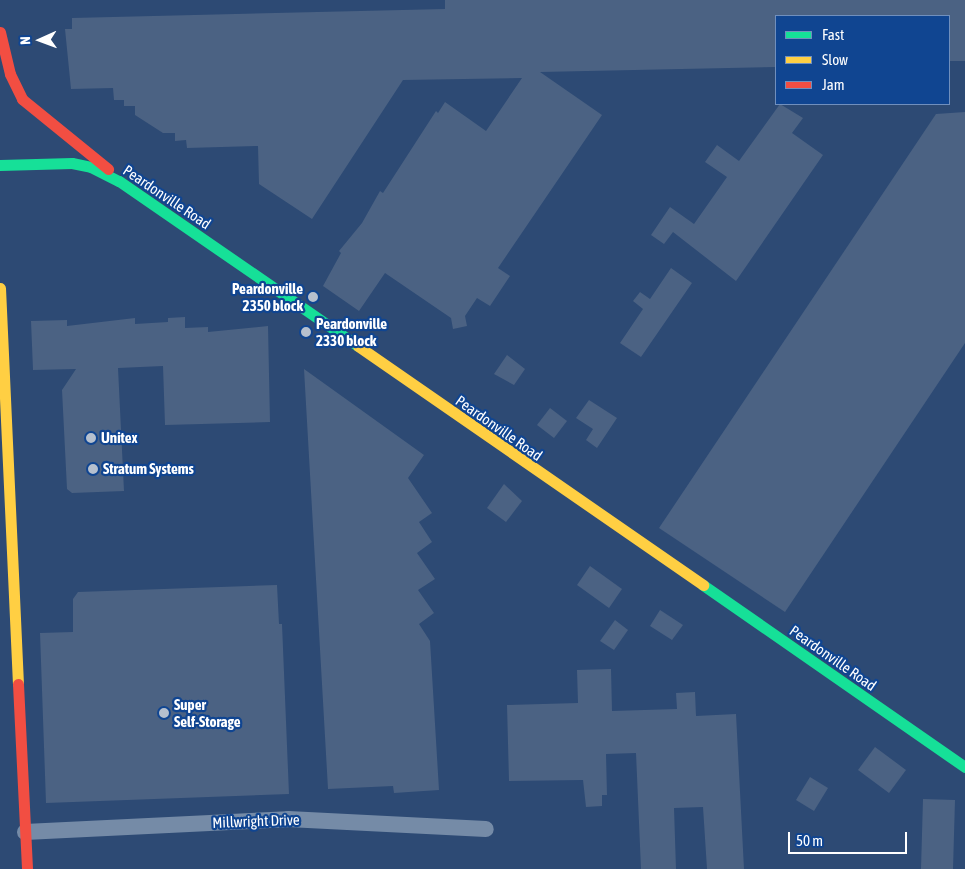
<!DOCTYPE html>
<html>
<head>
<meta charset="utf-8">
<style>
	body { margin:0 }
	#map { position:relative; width:965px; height:869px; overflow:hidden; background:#2d4a74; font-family:"Asap Condensed",sans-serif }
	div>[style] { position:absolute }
	.building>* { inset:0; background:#4b6283 }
	.street>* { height:16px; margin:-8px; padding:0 8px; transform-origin:8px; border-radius:8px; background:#758ba7 }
	.fast>* { height:11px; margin:-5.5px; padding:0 5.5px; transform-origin:5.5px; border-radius:5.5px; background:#16e098 }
	.slow>* { height:11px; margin:-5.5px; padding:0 5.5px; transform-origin:5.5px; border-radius:5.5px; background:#ffcf43 }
	.jam>* { height:11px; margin:-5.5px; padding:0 5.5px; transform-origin:5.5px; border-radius:5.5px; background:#f24e42 }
	.dots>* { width:14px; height:14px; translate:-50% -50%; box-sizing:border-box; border:2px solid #104591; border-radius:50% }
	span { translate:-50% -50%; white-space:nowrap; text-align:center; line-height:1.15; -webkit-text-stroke:4.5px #104591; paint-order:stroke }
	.street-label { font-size:15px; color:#fff }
	.poi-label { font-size:15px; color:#fff; font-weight:700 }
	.right { translate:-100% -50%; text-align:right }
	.left { translate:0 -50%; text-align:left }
	.legend { position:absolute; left:775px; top:15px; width:175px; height:90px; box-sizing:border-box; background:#104591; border:1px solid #708fbd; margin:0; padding:6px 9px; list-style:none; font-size:15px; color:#fff }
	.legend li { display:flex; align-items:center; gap:10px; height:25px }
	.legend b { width:25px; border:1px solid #708fbd }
	.north { position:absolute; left:15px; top:15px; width:50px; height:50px; -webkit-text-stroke:4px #104591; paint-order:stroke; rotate:268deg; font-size:14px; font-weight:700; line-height:20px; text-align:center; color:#fff }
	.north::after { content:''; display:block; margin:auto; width:18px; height:22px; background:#fff; clip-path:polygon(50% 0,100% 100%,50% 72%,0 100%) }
	.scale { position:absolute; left:788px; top:832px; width:119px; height:22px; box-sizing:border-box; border:2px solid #fff; border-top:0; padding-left:6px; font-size:15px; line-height:18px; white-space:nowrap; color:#fff; -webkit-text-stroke:4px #104591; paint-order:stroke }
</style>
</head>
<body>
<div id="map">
	<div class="building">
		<div style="clip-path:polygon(445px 0,965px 0,965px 61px,949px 61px,949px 16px,776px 16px,776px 67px,540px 72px,602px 115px,498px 268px,510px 276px,490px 306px,477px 298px,465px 316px,467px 326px,453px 329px,451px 318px,385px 273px,359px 311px,323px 286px,341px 253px,339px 251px,362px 223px,380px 191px,383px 193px,436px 111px,438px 113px,445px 102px,486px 131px,522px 78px,403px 80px,312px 219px,259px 184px,258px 146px,187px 148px,186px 140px,175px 141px,175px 133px,163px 133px,135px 115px,135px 106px,124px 106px,124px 100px,114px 100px,113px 88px,71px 89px,65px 29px,72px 29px,72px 18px,445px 9px)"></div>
		<div style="clip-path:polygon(780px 104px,803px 118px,792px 133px,823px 155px,736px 281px,673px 232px,664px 244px,651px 235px,670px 207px,694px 224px,727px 177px,705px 162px,717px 145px,739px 161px)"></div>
		<div style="clip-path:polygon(965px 112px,965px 343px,785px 612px,659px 528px,936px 114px)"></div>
		<div style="clip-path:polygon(671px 268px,692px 283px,641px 357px,620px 343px,643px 309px,633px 301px,640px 292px,650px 299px)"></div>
		<div style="clip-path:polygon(185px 317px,185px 328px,208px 327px,208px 332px,268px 326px,270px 422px,165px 425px,163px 366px,118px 368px,124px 491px,72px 493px,67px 489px,62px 390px,76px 369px,33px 370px,31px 321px,67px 320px,67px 326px,135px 318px,135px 324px,168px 322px,168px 318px)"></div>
		<div style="clip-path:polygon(507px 355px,525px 369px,514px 385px,494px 374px)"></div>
		<div style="clip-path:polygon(304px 369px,424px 455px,408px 478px,432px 513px,419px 522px,432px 542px,417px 553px,435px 579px,418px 590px,434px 613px,419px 624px,430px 641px,439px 790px,394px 793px,393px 786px,328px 789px)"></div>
		<div style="clip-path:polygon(589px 400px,617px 418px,597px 448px,586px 440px,593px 429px,576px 418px)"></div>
		<div style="clip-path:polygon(550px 408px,567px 421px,554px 438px,537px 425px)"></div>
		<div style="clip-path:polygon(504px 484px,522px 501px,506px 522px,487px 508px)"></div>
		<div style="clip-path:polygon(590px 566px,622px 589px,609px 608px,577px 585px)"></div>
		<div style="clip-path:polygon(277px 585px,279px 624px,282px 624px,289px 794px,46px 803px,40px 633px,73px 632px,73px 599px,78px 592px)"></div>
		<div style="clip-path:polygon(660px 610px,683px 625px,672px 640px,650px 626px)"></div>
		<div style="clip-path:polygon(615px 620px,628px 630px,614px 650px,600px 641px)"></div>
		<div style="clip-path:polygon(611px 669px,612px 711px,677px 709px,676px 693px,695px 692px,696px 716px,736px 714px,744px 869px,707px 869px,703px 807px,674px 808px,676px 869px,641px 869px,636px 753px,606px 754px,607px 795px,602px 795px,602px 806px,586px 807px,583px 780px,509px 781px,507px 705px,578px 703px,577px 670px)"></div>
		<div style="clip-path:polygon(875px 747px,906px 770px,889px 793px,858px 770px)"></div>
		<div style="clip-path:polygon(810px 777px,828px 788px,814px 811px,796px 800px)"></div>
		<div style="clip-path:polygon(923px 799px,955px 800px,953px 869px,921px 869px)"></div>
	</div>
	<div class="street">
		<div style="left:25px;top:832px;width:263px;rotate:-2.8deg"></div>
		<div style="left:288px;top:819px;width:198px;rotate:2.9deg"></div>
	</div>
	<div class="fast">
		<div style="left:0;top:165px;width:72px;rotate:-1.6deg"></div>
		<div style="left:72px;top:163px;width:19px;rotate:12deg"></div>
		<div style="left:91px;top:167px;width:31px;rotate:27deg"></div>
		<div style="left:119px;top:181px;width:290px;rotate:34.6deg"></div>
		<div style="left:703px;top:585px;width:319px;rotate:34.8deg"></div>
	</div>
	<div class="slow">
		<div style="left:0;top:288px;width:396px;rotate:87.4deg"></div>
		<div style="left:358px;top:346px;width:420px;rotate:34.7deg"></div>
	</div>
	<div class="jam">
		<div style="left:0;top:32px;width:43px;rotate:76.6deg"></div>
		<div style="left:10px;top:74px;width:28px;rotate:64deg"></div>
		<div style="left:22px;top:99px;width:111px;rotate:39.1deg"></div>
		<div style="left:18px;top:684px;width:185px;rotate:87.2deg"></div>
	</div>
	<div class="dots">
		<div style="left:313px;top:297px;background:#b6c0ce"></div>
		<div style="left:306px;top:332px;background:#b6c0ce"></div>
		<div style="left:91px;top:438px;background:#b6c0ce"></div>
		<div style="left:93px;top:469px;background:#b6c0ce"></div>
		<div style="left:164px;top:713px;background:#b6c0ce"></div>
	</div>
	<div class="street-label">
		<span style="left:167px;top:197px;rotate:34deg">Peardonville Road</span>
		<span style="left:499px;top:428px;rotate:35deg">Peardonville Road</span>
		<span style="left:833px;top:658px;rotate:35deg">Peardonville Road</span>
		<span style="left:256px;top:821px;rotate:-2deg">Millwright Drive</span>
	</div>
	<div class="poi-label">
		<span class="right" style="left:303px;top:297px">Peardonville<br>2350 block</span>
		<span class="left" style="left:316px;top:332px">Peardonville<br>2330 block</span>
		<span class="left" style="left:101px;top:438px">Unitex</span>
		<span class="left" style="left:103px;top:469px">Stratum Systems</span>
		<span class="left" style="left:174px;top:713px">Super<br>Self-Storage</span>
	</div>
	<ul class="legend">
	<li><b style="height:6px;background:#16e098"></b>Fast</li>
	<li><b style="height:6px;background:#ffcf43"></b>Slow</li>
	<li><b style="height:6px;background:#f24e42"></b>Jam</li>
	</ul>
	<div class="north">N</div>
	<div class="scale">50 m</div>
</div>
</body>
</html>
